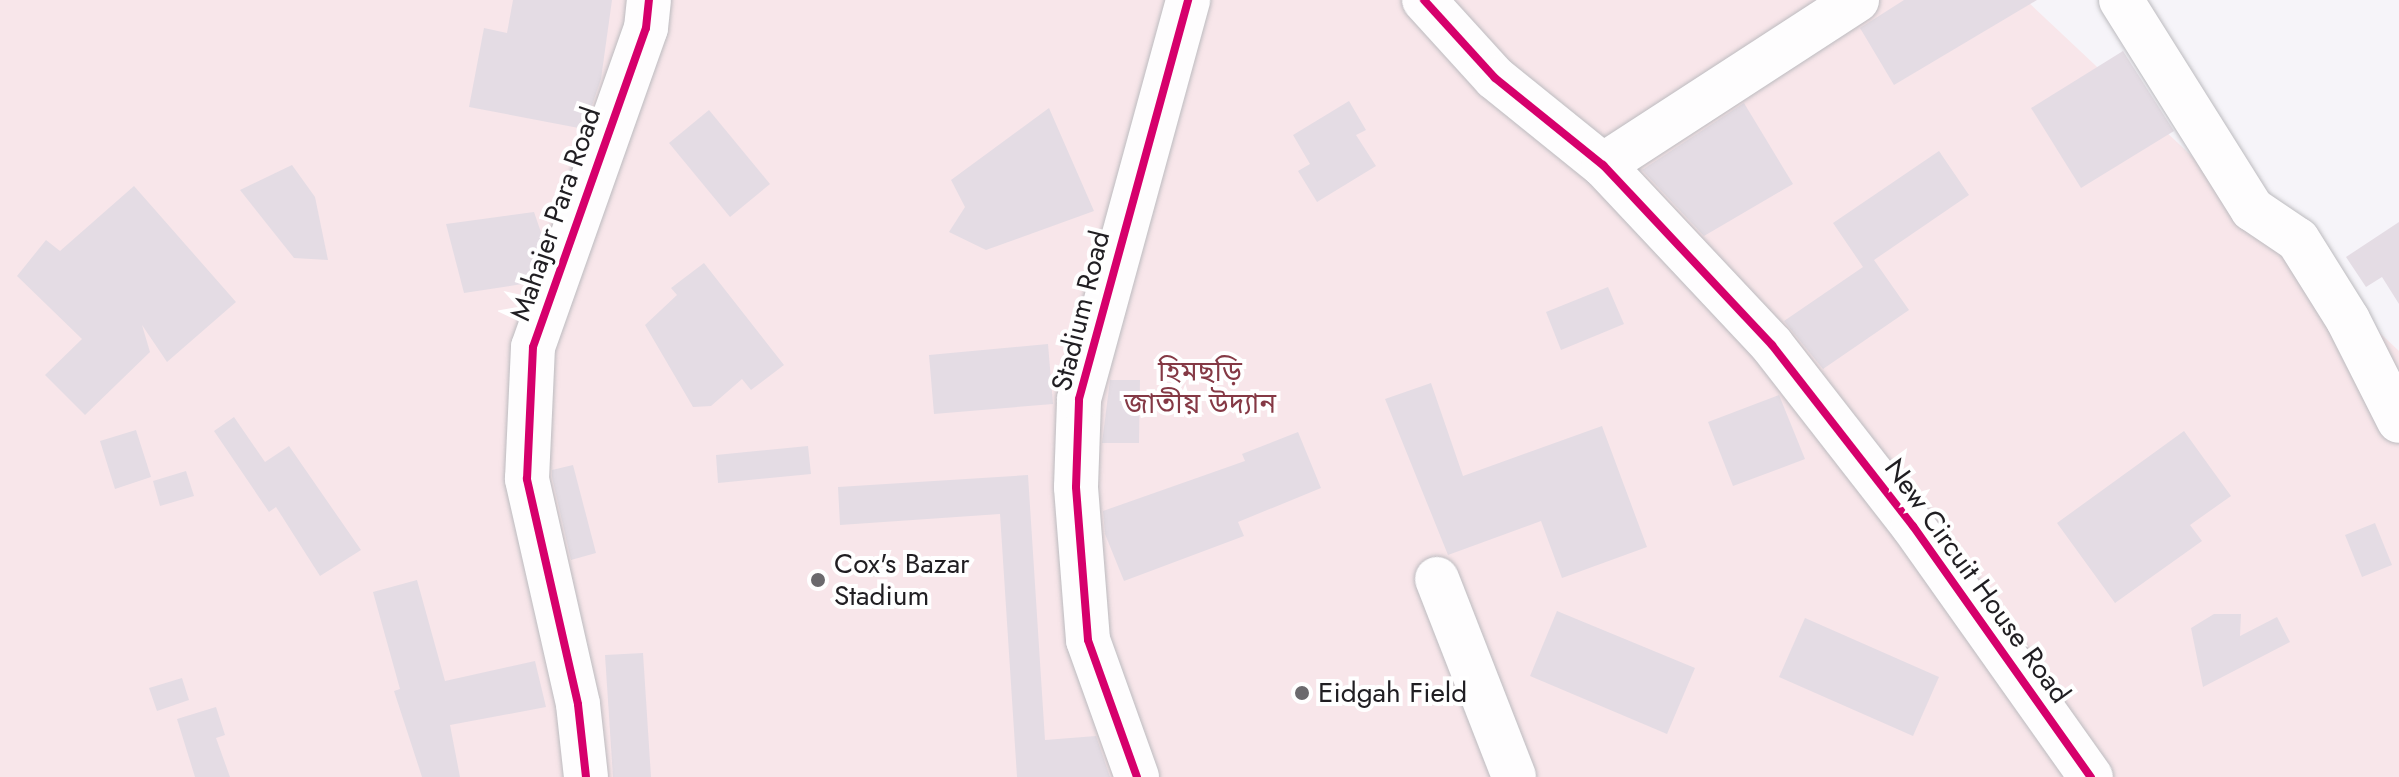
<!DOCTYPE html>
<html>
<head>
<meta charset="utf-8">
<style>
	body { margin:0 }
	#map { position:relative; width:2399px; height:777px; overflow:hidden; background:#f6f4f9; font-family:Jost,"Noto Sans Bengali",sans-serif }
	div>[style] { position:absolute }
	.green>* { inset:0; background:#f8e6ea }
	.building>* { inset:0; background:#e4dce4 }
	.roads { filter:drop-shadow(0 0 2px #bcbbbf) drop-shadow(0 0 2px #bcbbbf) }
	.minor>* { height:44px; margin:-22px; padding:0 22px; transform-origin:22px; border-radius:22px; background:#fefdfe }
	.cycleway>* { height:8px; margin:-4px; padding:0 4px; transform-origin:4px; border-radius:4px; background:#d6006c }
	.dots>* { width:22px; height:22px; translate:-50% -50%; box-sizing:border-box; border:4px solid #fff; border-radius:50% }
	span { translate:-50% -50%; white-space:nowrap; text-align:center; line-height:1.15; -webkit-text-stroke:8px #fff; paint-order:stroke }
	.street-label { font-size:28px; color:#201e22 }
	.park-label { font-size:28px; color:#853945 }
	.poi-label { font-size:28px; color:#201e22 }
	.left { translate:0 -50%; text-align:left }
</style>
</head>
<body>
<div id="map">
	<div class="green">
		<div style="clip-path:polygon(0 0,2026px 0,2399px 351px,2399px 777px,0 777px)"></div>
	</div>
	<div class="building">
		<div style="clip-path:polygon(513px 0,612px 0,601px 79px,584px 129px,469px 107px,484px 28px,507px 33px)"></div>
		<div style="clip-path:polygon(1904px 0,2037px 0,1894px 85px,1860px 28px)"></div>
		<div style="clip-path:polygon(2123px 51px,2174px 131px,2081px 188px,2031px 108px)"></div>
		<div style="clip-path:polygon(1349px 101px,1366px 130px,1356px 135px,1376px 166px,1317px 202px,1298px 171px,1310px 164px,1293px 135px)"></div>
		<div style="clip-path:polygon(1744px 103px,1793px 184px,1704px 236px,1642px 170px)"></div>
		<div style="clip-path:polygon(1049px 108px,1094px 211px,986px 250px,949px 232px,965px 207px,951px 180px)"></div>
		<div style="clip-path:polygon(709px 110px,770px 184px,730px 217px,669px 143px)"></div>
		<div style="clip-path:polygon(1939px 151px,1969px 195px,1874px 260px,1909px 310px,1823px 369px,1784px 321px,1863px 267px,1833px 223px)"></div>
		<div style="clip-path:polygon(292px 165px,315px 197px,328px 260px,294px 258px,240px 190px)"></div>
		<div style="clip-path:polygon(134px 186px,236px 302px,167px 362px,142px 325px,150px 352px,85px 415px,45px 375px,82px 339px,17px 276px,46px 240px,60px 251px)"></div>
		<div style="clip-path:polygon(534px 212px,544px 241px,529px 283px,464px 293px,446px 224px)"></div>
		<div style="clip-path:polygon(2399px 222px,2399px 304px,2382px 277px,2366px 287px,2346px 257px)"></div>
		<div style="clip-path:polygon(704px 263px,784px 365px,751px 390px,742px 379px,711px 406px,693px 407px,645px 325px,677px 295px,671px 288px)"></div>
		<div style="clip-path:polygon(1608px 287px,1624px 324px,1561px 350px,1546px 312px)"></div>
		<div style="clip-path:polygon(1048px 344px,1053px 404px,934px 414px,929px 355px)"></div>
		<div style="clip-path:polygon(1110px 380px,1140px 380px,1139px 443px,1102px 443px)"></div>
		<div style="clip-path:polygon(1431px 383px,1463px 476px,1602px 426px,1647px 547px,1562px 578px,1541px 521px,1448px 555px,1385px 399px)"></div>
		<div style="clip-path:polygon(1779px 395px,1805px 459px,1733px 486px,1708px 422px)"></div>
		<div style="clip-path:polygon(234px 417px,265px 462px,289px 446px,361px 550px,320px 576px,276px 507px,269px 512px,214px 431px)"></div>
		<div style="clip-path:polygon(136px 430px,151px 477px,115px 489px,100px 441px)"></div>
		<div style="clip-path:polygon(2184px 431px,2231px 496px,2190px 525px,2202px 541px,2115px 603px,2057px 523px)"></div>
		<div style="clip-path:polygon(1298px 432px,1321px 488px,1238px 522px,1244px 536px,1124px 581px,1105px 534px,1103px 511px,1245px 461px,1242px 454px)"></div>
		<div style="clip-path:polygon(808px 446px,811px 474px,718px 483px,716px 455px)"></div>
		<div style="clip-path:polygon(573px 465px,596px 553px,571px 560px,552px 477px,552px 470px)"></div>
		<div style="clip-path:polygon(186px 471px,194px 496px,160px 506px,153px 481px)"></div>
		<div style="clip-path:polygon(1028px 475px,1045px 740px,1096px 736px,1110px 777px,1017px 777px,1000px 514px,840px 525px,838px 487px)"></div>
		<div style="clip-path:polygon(2375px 523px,2392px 565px,2362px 577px,2345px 535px)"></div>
		<div style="clip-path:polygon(417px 580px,445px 681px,535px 661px,546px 707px,450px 725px,460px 777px,422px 777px,394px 691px,400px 689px,373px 592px)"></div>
		<div style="clip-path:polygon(1557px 611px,1695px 668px,1667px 734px,1530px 676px)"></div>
		<div style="clip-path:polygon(2214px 614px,2241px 614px,2240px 636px,2277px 617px,2290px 642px,2203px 687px,2191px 628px)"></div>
		<div style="clip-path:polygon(1805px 618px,1939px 677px,1913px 736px,1779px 677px)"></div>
		<div style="clip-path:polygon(643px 653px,651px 777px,613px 777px,605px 655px)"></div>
		<div style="clip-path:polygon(182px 678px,189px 700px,157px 711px,149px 688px)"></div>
		<div style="clip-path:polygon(216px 707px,225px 735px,216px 738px,230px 777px,195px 777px,177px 719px)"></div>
	</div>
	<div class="roads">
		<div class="minor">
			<div style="left:1424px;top:0;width:105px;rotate:47.7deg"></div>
			<div style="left:1495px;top:78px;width:139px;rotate:38.9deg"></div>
			<div style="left:1603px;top:165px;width:247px;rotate:46.8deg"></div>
			<div style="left:1772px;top:345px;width:229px;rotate:52.1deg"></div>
			<div style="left:1913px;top:526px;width:308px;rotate:54.7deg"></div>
			<div style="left:2121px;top:0;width:247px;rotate:57.9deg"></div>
			<div style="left:2252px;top:209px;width:55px;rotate:34deg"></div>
			<div style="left:2298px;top:240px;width:94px;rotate:58deg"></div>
			<div style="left:2348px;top:320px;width:113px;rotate:63.2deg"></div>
			<div style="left:1603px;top:165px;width:303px;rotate:-33deg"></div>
			<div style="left:1437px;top:579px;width:212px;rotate:68.7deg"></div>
			<div style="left:586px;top:777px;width:73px;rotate:-96.3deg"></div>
			<div style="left:578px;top:704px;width:231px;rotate:-102.8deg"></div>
			<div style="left:527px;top:479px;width:132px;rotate:-87.4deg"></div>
			<div style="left:533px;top:347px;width:338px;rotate:-70.5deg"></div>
			<div style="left:646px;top:28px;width:28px;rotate:-84deg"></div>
			<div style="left:1137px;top:777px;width:145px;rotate:-109.7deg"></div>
			<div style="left:1088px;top:640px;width:153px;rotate:-94.5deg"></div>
			<div style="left:1076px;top:487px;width:88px;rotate:-88deg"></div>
			<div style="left:1079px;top:399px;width:414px;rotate:-74.7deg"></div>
		</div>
	</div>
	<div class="cycleway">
		<div style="left:1424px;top:0;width:105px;rotate:47.7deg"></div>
		<div style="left:1495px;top:78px;width:139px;rotate:38.9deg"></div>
		<div style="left:1603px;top:165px;width:247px;rotate:46.8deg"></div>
		<div style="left:1772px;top:345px;width:229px;rotate:52.1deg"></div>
		<div style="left:1913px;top:526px;width:308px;rotate:54.7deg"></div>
		<div style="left:586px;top:777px;width:73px;rotate:-96.3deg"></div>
		<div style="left:578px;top:704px;width:231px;rotate:-102.8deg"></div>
		<div style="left:527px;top:479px;width:132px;rotate:-87.4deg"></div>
		<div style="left:533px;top:347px;width:338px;rotate:-70.5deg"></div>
		<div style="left:646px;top:28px;width:28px;rotate:-84deg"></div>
		<div style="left:1137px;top:777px;width:145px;rotate:-109.7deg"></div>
		<div style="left:1088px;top:640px;width:153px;rotate:-94.5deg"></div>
		<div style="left:1076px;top:487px;width:88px;rotate:-88deg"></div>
		<div style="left:1079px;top:399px;width:414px;rotate:-74.7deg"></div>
	</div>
	<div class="dots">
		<div style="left:818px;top:580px;background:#6b696d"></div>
		<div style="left:1302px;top:693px;background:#6b696d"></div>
	</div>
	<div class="street-label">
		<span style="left:556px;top:214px;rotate:-71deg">Mahajer Para Road</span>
		<span style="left:1081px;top:311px;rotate:-76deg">Stadium Road</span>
		<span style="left:1977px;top:581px;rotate:54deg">New Circuit House Road</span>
	</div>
	<div class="park-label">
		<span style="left:1200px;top:388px">হিমছড়ি<br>জাতীয় উদ্যান</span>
	</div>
	<div class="poi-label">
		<span class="left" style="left:834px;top:580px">Cox's Bazar<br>Stadium</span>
		<span class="left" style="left:1318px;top:693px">Eidgah Field</span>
	</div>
</div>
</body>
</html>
